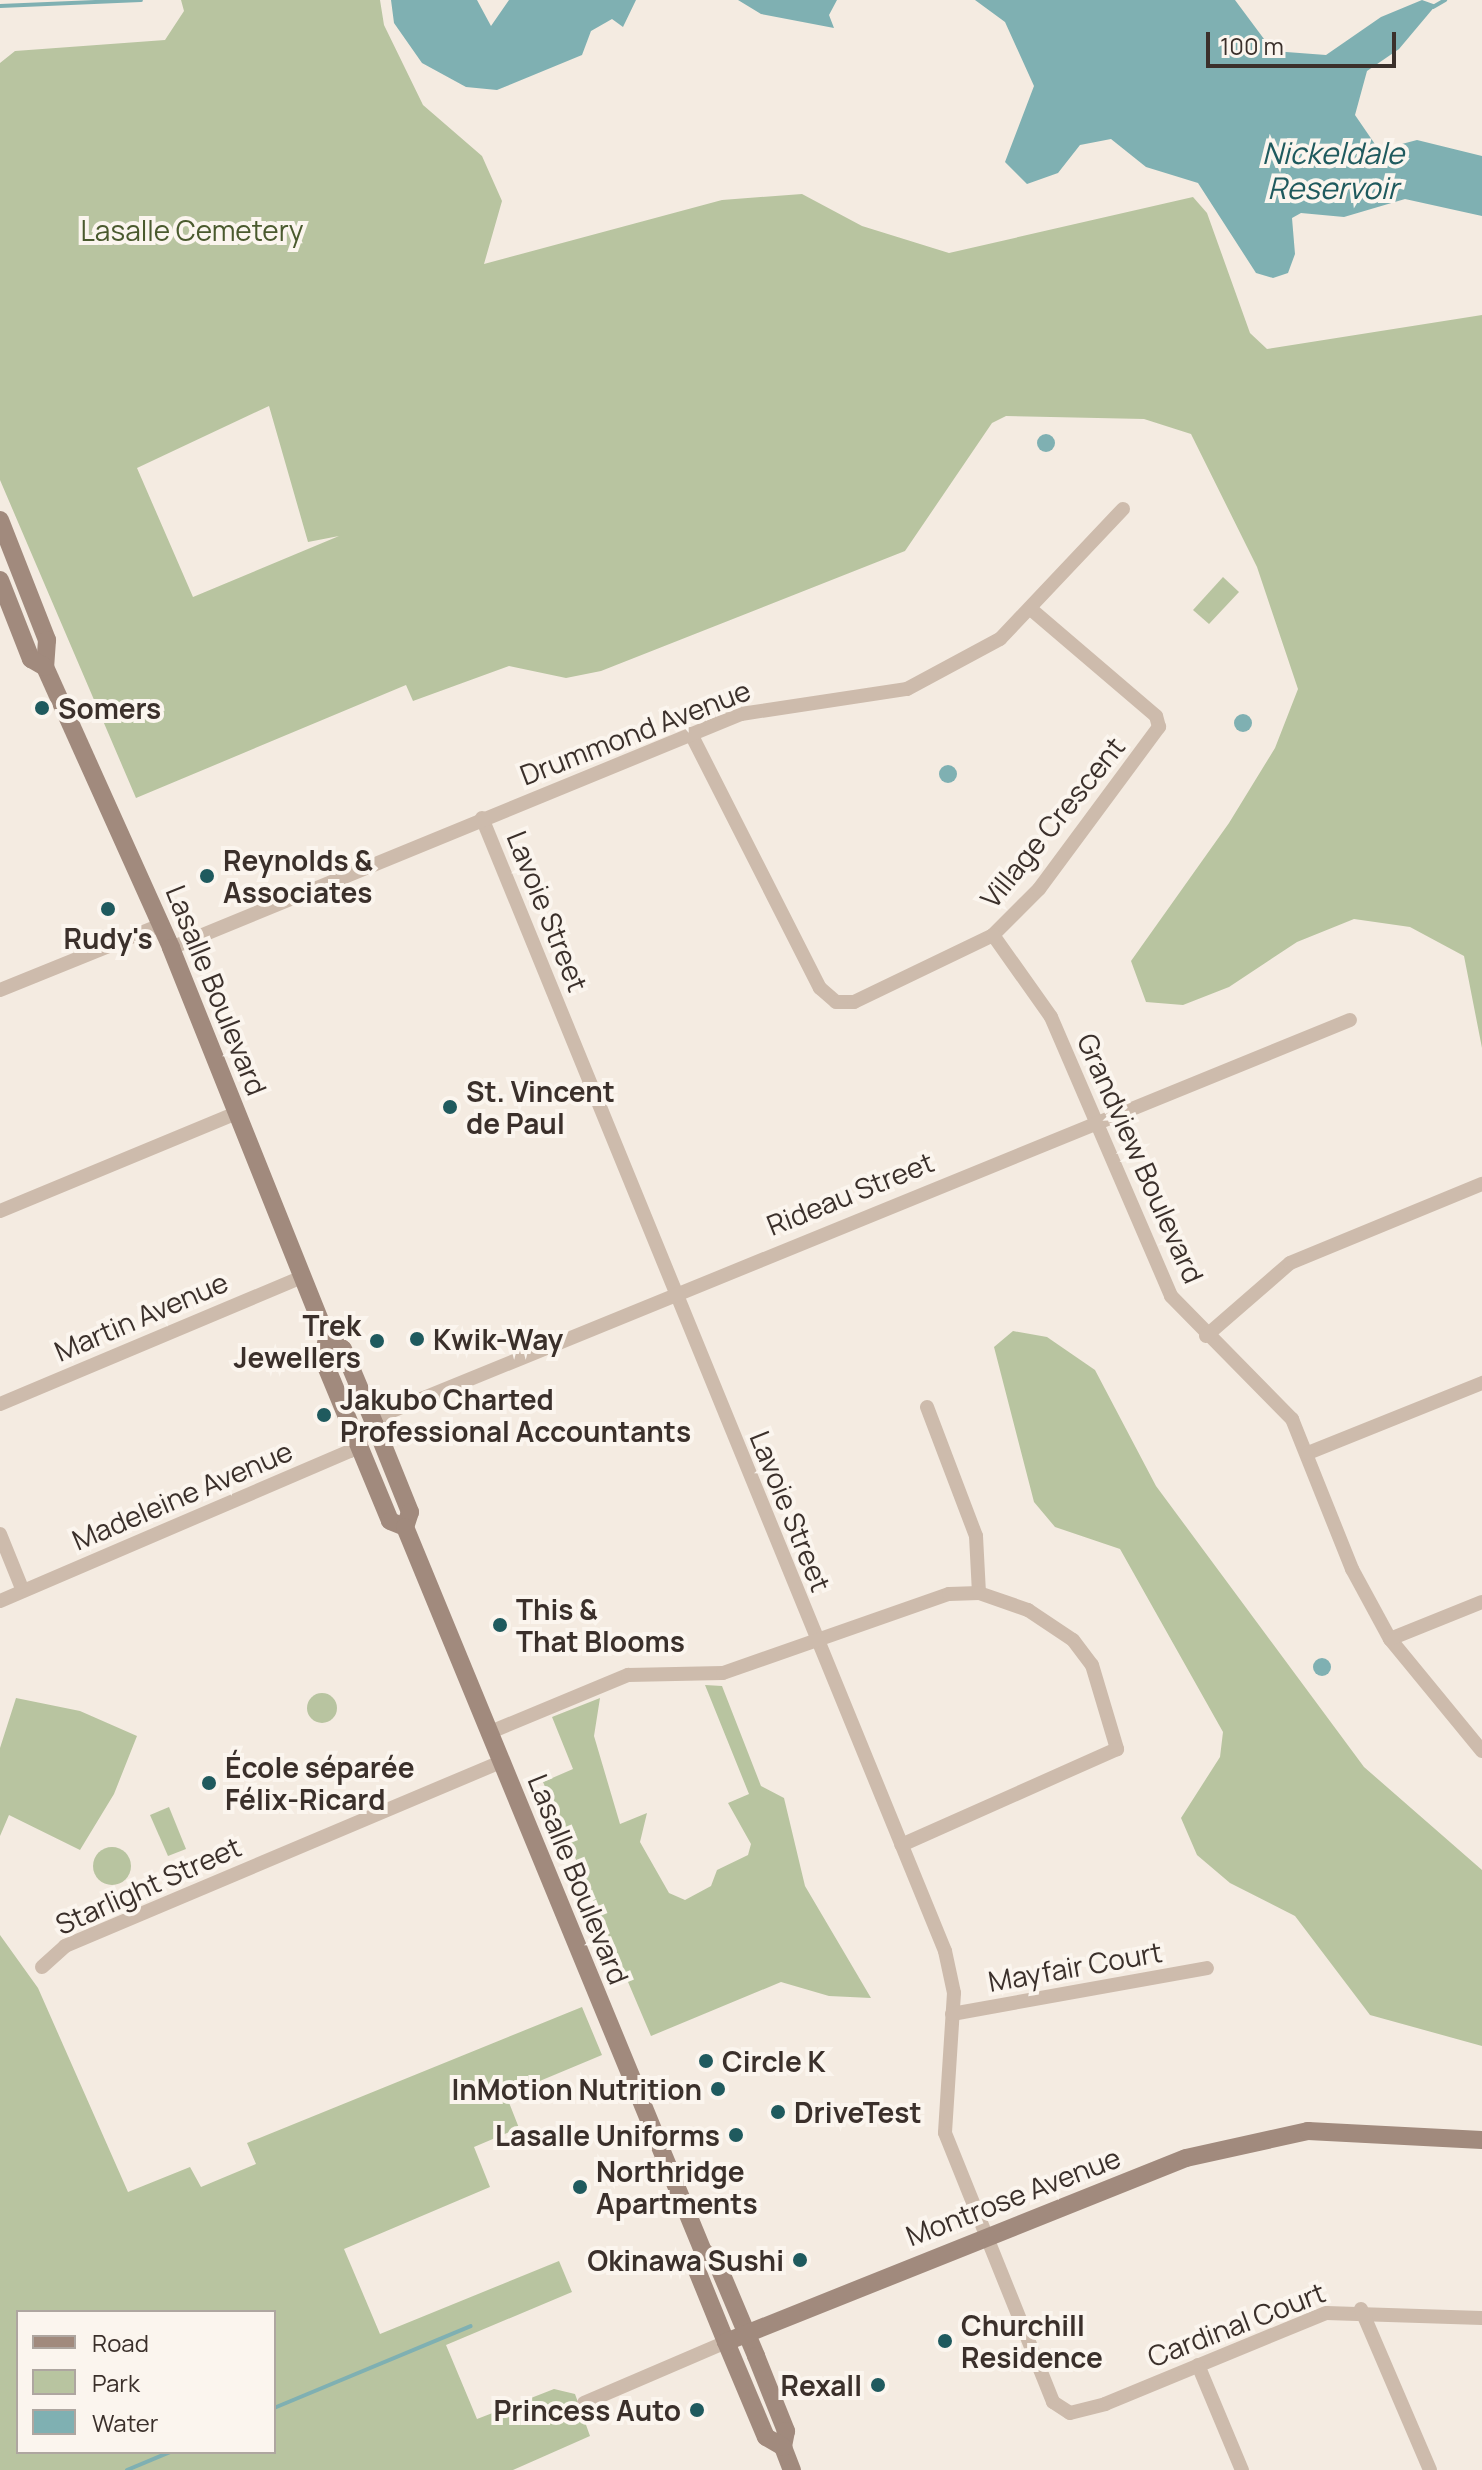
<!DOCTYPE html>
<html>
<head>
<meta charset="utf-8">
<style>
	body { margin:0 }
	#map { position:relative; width:1482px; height:2470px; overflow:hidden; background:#f4ebe1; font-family:Manrope,sans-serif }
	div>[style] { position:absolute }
	.green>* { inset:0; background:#b8c4a0 }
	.round { border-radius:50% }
	.water>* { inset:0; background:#7fb0b2 }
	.stream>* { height:4px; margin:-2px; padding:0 2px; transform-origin:2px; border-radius:2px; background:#7fb0b2 }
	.street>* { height:14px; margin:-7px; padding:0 7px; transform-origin:7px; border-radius:7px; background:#cdbbac }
	.secondary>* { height:18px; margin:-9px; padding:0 9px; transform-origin:9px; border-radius:9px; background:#a18a7d }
	.dots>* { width:22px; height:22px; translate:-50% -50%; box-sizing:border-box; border:4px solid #fbf5ee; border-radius:50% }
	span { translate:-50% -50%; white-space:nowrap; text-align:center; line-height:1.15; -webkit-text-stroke:8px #fbf5ee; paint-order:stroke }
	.park-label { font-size:28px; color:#4a5a2e }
	.poi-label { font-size:28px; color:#3b302b; font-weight:700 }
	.left { translate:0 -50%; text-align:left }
	.right { translate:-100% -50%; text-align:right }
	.street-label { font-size:28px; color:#3b302b }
	.water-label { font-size:30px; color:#1f5a5e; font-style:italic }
	.legend { position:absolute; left:16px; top:2310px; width:260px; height:144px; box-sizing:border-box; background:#fbf5ee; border:2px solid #aea6a0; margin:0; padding:10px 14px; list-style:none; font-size:24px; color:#3b302b }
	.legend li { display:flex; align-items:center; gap:16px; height:40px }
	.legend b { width:40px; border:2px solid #aea6a0 }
	.scale { position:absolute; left:1206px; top:32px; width:190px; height:36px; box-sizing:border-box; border:4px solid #3b302b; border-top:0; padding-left:10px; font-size:24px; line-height:28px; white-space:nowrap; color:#3b302b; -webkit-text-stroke:6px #fbf5ee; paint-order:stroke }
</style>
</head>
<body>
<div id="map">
	<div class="green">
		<div style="clip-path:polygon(evenodd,181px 0,380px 0,384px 25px,423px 105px,482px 156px,502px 201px,484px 264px,722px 200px,802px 194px,862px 226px,949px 253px,1193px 197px,1207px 213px,1250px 333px,1267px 349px,1482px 315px,1482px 1048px,1464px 956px,1410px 927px,1354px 919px,1297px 942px,1229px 987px,1183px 1005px,1146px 1002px,1131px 961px,1229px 823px,1275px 748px,1298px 689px,1257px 567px,1191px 434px,1144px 419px,1006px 416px,992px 423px,905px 551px,601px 671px,566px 678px,509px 666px,413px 701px,406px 685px,136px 798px,0 480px,0 63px,15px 51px,165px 40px,184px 11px,181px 0,269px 406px,308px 542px,339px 536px,193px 597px,137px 468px,269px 406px)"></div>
		<div style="clip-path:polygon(1223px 577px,1239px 592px,1209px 624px,1193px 610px)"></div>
		<div style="clip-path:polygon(1013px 1331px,1047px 1337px,1095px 1370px,1156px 1486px,1364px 1767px,1482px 1870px,1482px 2046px,1370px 2015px,1295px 1916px,1230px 1883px,1197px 1855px,1181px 1818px,1220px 1757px,1223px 1732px,1120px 1549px,1055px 1527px,1034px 1502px,994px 1347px)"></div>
		<div style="clip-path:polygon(705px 1685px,722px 1686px,761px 1786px,784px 1798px,805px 1886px,871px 1998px,829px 1996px,781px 1982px,651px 2036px,543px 1782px,573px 1769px,552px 1717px,600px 1698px,594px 1736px,620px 1824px,647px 1813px,640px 1842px,669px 1893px,685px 1900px,711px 1886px,717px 1870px,748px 1855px,751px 1844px,728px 1803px,749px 1794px)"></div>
		<div class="round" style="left:307px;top:1693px;width:30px;height:30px"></div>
		<div style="clip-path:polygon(16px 1698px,80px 1711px,137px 1736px,114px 1794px,80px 1850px,9px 1815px,0 1836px,0 1748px)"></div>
		<div style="clip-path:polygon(169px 1807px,186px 1849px,168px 1856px,150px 1815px)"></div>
		<div class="round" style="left:93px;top:1847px;width:38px;height:38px"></div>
		<div style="clip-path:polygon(evenodd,0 1935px,38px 1988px,128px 2192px,190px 2167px,201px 2187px,256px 2164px,247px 2143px,582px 2007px,602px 2055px,506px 2095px,519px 2128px,474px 2147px,490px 2187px,344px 2249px,380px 2334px,559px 2261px,572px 2292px,446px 2345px,477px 2419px,554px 2389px,575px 2394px,590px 2436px,513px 2470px,0 2470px,0 1935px,18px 2312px,274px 2312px,274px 2452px,18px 2452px,18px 2312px)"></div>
	</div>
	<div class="water">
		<div style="clip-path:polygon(391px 0,477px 0,491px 26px,509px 0,636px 0,623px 27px,612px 19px,591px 31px,582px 55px,497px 90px,466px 87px,422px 63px,394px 23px)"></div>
		<div style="clip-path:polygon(738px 0,837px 0,829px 15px,834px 28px,761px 14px)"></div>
		<div style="clip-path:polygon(975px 0,1235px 0,1273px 51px,1326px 55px,1381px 17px,1422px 0,1436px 5px,1399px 49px,1367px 71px,1355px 115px,1379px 150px,1417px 140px,1482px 156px,1482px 216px,1405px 199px,1344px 217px,1301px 213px,1292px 218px,1295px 254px,1288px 273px,1273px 278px,1256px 273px,1198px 183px,1146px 167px,1111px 139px,1080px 145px,1058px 173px,1027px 184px,1005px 162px,1034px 86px,1005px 22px)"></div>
		<div class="round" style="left:1037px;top:434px;width:18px;height:18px"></div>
		<div class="round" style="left:1234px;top:714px;width:18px;height:18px"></div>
		<div class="round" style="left:939px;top:765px;width:18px;height:18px"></div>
		<div class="round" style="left:1313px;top:1658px;width:18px;height:18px"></div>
	</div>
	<div class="stream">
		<div style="left:0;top:6px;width:141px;rotate:-2.4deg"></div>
		<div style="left:1433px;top:7px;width:14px;rotate:-30deg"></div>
		<div style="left:274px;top:2408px;width:213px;rotate:-22.6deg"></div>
		<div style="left:127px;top:2470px;width:47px;rotate:-22.7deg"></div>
	</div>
	<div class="street">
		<div style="left:691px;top:734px;width:285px;rotate:63.1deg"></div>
		<div style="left:820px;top:988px;width:21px;rotate:41deg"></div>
		<div style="left:836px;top:1002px;width:18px"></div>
		<div style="left:854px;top:1002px;width:154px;rotate:-25.7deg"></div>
		<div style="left:993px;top:935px;width:65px;rotate:-45deg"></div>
		<div style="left:1039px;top:889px;width:202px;rotate:-53.5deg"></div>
		<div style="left:1159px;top:727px;width:11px;rotate:-105deg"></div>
		<div style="left:1156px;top:716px;width:163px;rotate:-139.5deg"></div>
		<div style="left:482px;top:818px;width:1224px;rotate:67.77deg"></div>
		<div style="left:945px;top:1951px;width:43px;rotate:77.9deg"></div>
		<div style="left:954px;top:1993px;width:140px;rotate:93.7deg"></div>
		<div style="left:945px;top:2133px;width:290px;rotate:68.1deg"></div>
		<div style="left:1053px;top:2402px;width:20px;rotate:33deg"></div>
		<div style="left:1070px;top:2413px;width:36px;rotate:-14deg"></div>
		<div style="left:1105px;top:2404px;width:239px;rotate:-22.4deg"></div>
		<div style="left:1326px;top:2313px;width:156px;rotate:1.8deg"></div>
		<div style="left:993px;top:935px;width:100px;rotate:54.7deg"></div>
		<div style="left:1051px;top:1017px;width:304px;rotate:66.7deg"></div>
		<div style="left:1171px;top:1296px;width:173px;rotate:45.5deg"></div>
		<div style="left:1292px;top:1419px;width:162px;rotate:68.2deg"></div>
		<div style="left:1352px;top:1569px;width:80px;rotate:61.5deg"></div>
		<div style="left:1390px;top:1639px;width:145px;rotate:50.6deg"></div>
		<div style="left:171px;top:948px;width:616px;rotate:-22.32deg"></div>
		<div style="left:741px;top:714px;width:168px;rotate:-8.6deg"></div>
		<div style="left:907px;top:689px;width:106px;rotate:-28.3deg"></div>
		<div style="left:1000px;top:639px;width:179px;rotate:-46.6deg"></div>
		<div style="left:0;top:990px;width:174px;rotate:-22deg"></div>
		<div style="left:0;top:1211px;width:256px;rotate:-22.5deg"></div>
		<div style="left:1206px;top:1336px;width:111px;rotate:-41deg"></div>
		<div style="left:1290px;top:1263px;width:208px;rotate:-22.4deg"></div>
		<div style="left:0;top:1404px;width:328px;rotate:-22.8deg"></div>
		<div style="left:927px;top:1407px;width:138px;rotate:69.2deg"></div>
		<div style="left:976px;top:1536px;width:57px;rotate:87deg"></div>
		<div style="left:1308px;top:1453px;width:188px;rotate:-21.9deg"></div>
		<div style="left:0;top:1534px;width:61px;rotate:68deg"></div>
		<div style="left:0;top:1601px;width:381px;rotate:-23.2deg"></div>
		<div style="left:350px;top:1451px;width:53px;rotate:-45.8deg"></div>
		<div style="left:387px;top:1413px;width:1040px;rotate:-22.2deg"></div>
		<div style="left:1390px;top:1639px;width:99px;rotate:-21.9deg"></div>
		<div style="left:488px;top:1733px;width:152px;rotate:-22.5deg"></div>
		<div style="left:628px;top:1675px;width:95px;rotate:-1.2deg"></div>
		<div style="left:723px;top:1673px;width:239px;rotate:-19.3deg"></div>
		<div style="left:949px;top:1594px;width:30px;rotate:-2deg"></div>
		<div style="left:979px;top:1593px;width:52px;rotate:19.1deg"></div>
		<div style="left:1028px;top:1610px;width:54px;rotate:33.7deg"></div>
		<div style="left:1073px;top:1640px;width:31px;rotate:53deg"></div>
		<div style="left:1092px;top:1665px;width:88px;rotate:73.4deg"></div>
		<div style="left:1117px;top:1749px;width:236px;rotate:156deg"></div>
		<div style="left:42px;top:1967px;width:31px;rotate:-42deg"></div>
		<div style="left:65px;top:1946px;width:472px;rotate:-22.9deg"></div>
		<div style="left:952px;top:2014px;width:259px;rotate:-10.2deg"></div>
		<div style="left:1361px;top:2309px;width:175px;rotate:66.8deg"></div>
		<div style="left:1198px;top:2365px;width:114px;rotate:67.3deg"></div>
		<div style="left:584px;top:2403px;width:155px;rotate:-23.2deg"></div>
	</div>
	<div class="secondary">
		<div style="left:0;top:520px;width:129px;rotate:68.6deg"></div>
		<div style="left:47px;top:640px;width:27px;rotate:94deg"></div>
		<div style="left:45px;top:667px;width:308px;rotate:65.8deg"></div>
		<div style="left:171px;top:948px;width:420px;rotate:68.2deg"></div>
		<div style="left:327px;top:1338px;width:21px;rotate:101deg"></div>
		<div style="left:323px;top:1359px;width:175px;rotate:67.5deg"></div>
		<div style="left:390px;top:1521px;width:16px;rotate:22deg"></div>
		<div style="left:0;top:580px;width:85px;rotate:68.6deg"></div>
		<div style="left:31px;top:659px;width:16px;rotate:30deg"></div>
		<div style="left:327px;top:1338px;width:19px;rotate:35deg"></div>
		<div style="left:343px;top:1349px;width:82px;rotate:67.2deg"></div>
		<div style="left:375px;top:1425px;width:94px;rotate:68.1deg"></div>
		<div style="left:410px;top:1512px;width:16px;rotate:108deg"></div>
		<div style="left:405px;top:1527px;width:783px;rotate:67.63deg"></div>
		<div style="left:703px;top:2251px;width:18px;rotate:41deg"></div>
		<div style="left:717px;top:2263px;width:101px;rotate:67.2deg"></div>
		<div style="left:756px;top:2356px;width:81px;rotate:68.2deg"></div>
		<div style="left:786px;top:2431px;width:16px;rotate:101deg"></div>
		<div style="left:783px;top:2447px;width:25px;rotate:69deg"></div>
		<div style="left:703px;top:2251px;width:18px;rotate:112deg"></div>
		<div style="left:696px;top:2268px;width:80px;rotate:67.9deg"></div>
		<div style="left:726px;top:2342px;width:103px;rotate:67.2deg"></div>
		<div style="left:766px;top:2437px;width:20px;rotate:30deg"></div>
		<div style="left:726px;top:2342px;width:495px;rotate:-21.8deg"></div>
		<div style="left:1186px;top:2158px;width:125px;rotate:-12.5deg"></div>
		<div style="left:1308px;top:2131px;width:174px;rotate:3deg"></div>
	</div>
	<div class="dots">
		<div style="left:42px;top:708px;background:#1f5a5e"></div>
		<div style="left:207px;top:876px;background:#1f5a5e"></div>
		<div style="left:108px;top:909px;background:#1f5a5e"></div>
		<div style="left:450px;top:1107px;background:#1f5a5e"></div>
		<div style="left:417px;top:1339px;background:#1f5a5e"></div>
		<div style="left:377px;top:1341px;background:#1f5a5e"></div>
		<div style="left:324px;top:1415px;background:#1f5a5e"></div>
		<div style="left:500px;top:1625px;background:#1f5a5e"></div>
		<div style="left:209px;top:1783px;background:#1f5a5e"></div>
		<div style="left:706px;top:2061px;background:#1f5a5e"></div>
		<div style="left:718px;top:2089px;background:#1f5a5e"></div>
		<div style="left:778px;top:2112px;background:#1f5a5e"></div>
		<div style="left:736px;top:2135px;background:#1f5a5e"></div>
		<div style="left:580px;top:2187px;background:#1f5a5e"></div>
		<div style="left:800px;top:2260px;background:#1f5a5e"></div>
		<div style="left:945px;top:2341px;background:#1f5a5e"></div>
		<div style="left:878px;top:2385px;background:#1f5a5e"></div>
		<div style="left:697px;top:2410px;background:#1f5a5e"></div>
	</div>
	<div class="park-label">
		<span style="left:192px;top:230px">Lasalle Cemetery</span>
	</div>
	<div class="poi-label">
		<span class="left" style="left:58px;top:708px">Somers</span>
		<span class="left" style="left:223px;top:876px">Reynolds &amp;<br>Associates</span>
		<span style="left:108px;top:938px">Rudy's</span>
		<span class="left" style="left:466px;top:1107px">St. Vincent<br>de Paul</span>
		<span class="right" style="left:361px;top:1341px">Trek<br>Jewellers</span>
		<span class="left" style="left:433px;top:1339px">Kwik-Way</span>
		<span class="left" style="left:340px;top:1415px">Jakubo Charted<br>Professional Accountants</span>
		<span class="left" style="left:516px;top:1625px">This &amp;<br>That Blooms</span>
		<span class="left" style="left:225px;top:1783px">École séparée<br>Félix-Ricard</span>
		<span class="left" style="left:722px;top:2061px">Circle K</span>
		<span class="right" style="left:702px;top:2089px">InMotion Nutrition</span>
		<span class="left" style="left:794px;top:2112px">DriveTest</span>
		<span class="right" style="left:720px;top:2135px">Lasalle Uniforms</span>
		<span class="left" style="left:596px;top:2187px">Northridge<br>Apartments</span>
		<span class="right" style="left:784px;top:2260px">Okinawa Sushi</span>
		<span class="left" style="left:961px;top:2341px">Churchill<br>Residence</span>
		<span class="right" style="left:862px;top:2385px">Rexall</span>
		<span class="right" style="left:681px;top:2410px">Princess Auto</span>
	</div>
	<div class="street-label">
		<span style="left:635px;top:732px;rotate:-21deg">Drummond Avenue</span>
		<span style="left:1052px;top:822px;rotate:-51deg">Village Crescent</span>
		<span style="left:548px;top:911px;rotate:68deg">Lavoie Street</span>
		<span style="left:217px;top:990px;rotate:68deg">Lasalle Boulevard</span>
		<span style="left:1141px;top:1158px;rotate:66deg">Grandview Boulevard</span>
		<span style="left:850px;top:1193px;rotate:-22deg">Rideau Street</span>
		<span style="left:141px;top:1316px;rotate:-23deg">Martin Avenue</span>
		<span style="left:182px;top:1495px;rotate:-23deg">Madeleine Avenue</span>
		<span style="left:791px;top:1511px;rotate:68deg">Lavoie Street</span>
		<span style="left:579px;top:1879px;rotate:68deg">Lasalle Boulevard</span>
		<span style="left:148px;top:1885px;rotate:-24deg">Starlight Street</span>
		<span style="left:1075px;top:1966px;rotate:-10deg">Mayfair Court</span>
		<span style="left:1013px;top:2196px;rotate:-21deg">Montrose Avenue</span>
		<span style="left:1236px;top:2324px;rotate:-21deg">Cardinal Court</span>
	</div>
	<div class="water-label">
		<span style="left:1333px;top:170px">Nickeldale<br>Reservoir</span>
	</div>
	<ul class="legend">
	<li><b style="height:10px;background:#a18a7d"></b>Road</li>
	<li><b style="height:22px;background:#b8c4a0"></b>Park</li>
	<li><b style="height:22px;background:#7fb0b2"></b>Water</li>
	</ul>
	<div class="scale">100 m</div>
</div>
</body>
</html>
